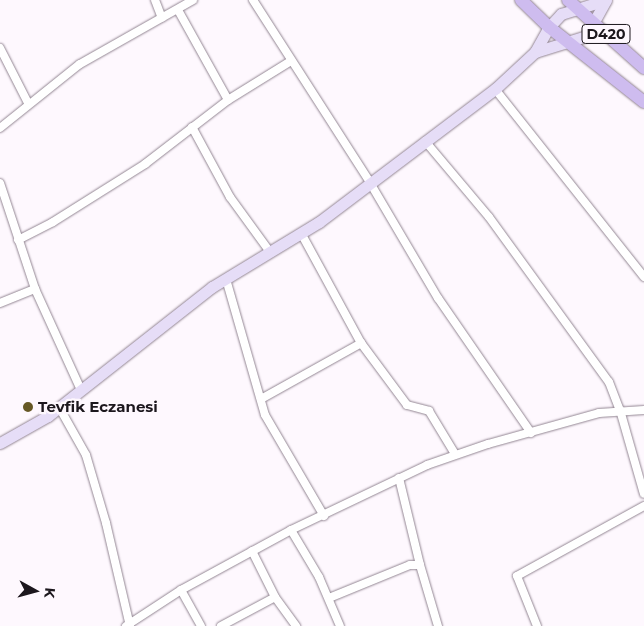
<!DOCTYPE html>
<html>
<head>
<meta charset="utf-8">
<style>
	body { margin:0 }
	#map { position:relative; width:644px; height:626px; overflow:hidden; background:#fef8fe; font-family:Montserrat,sans-serif }
	div>[style] { position:absolute }
	.roads { filter:drop-shadow(0 0 1px #938693) drop-shadow(0 0 1px #938693) }
	.minor>* { height:8px; margin:-4px; padding:0 4px; transform-origin:4px; border-radius:4px; background:#fff }
	.secondary>* { height:11px; margin:-5.5px; padding:0 5.5px; transform-origin:5.5px; border-radius:5.5px; background:#e6ddf7 }
	.primary>* { height:12px; margin:-6px; padding:0 6px; transform-origin:6px; border-radius:6px; background:#cebcef }
	.dots>* { width:14px; height:14px; translate:-50% -50%; box-sizing:border-box; border:2px solid #fef8fe; border-radius:50% }
	span { translate:-50% -50%; white-space:nowrap; text-align:center; line-height:1.15; -webkit-text-stroke:4.5px #fef8fe; paint-order:stroke }
	.shield-label span { padding:1px 4px; background:#fef8fe; border:1px solid; border-radius:4px; -webkit-text-stroke-width:0 }
	.shield-label { font-size:14px; color:#1c171d; font-weight:700 }
	.poi-label { font-size:15px; color:#1c171d; font-weight:700 }
	.left { translate:0 -50%; text-align:left }
	.north { position:absolute; left:10px; top:566px; width:50px; height:50px; -webkit-text-stroke:4px #fef8fe; paint-order:stroke; rotate:97deg; font-size:14px; font-weight:700; line-height:20px; text-align:center; color:#1c171d }
	.north::after { content:''; display:block; margin:auto; width:18px; height:22px; background:#1c171d; clip-path:polygon(50% 0,100% 100%,50% 72%,0 100%) }
</style>
</head>
<body>
<div id="map">
	<div class="roads">
		<div class="minor">
			<div style="left:155px;top:0;width:19px;rotate:69deg"></div>
			<div style="left:253px;top:0;width:215px;rotate:57.3deg"></div>
			<div style="left:369px;top:181px;width:136px;rotate:59.5deg"></div>
			<div style="left:438px;top:298px;width:164px;rotate:55.4deg"></div>
			<div style="left:178px;top:10px;width:103px;rotate:60.9deg"></div>
			<div style="left:0;top:48px;width:62px;rotate:63deg"></div>
			<div style="left:495px;top:89px;width:240px;rotate:51.6deg"></div>
			<div style="left:192px;top:127px;width:80px;rotate:61.5deg"></div>
			<div style="left:230px;top:197px;width:68px;rotate:54deg"></div>
			<div style="left:0;top:128px;width:102px;rotate:-38.7deg"></div>
			<div style="left:80px;top:64px;width:130px;rotate:-29.5deg"></div>
			<div style="left:425px;top:141px;width:99px;rotate:49.9deg"></div>
			<div style="left:489px;top:217px;width:204px;rotate:54deg"></div>
			<div style="left:609px;top:382px;width:30px;rotate:69deg"></div>
			<div style="left:620px;top:410px;width:87px;rotate:74.1deg"></div>
			<div style="left:0;top:183px;width:112px;rotate:71.7deg"></div>
			<div style="left:35px;top:289px;width:111px;rotate:65.5deg"></div>
			<div style="left:301px;top:233px;width:125px;rotate:61.4deg"></div>
			<div style="left:361px;top:343px;width:77px;rotate:53.4deg"></div>
			<div style="left:407px;top:405px;width:23px;rotate:15deg"></div>
			<div style="left:429px;top:411px;width:50px;rotate:58.8deg"></div>
			<div style="left:18px;top:240px;width:39px;rotate:-27deg"></div>
			<div style="left:53px;top:222px;width:109px;rotate:-32.2deg"></div>
			<div style="left:145px;top:164px;width:105px;rotate:-37.6deg"></div>
			<div style="left:228px;top:100px;width:74px;rotate:-31.8deg"></div>
			<div style="left:226px;top:279px;width:141px;rotate:74deg"></div>
			<div style="left:265px;top:415px;width:117px;rotate:59.7deg"></div>
			<div style="left:0;top:303px;width:38px;rotate:-22deg"></div>
			<div style="left:261px;top:399px;width:115px;rotate:-29.2deg"></div>
			<div style="left:59px;top:407px;width:55px;rotate:60.6deg"></div>
			<div style="left:86px;top:455px;width:71px;rotate:73.6deg"></div>
			<div style="left:106px;top:523px;width:106px;rotate:76.9deg"></div>
			<div style="left:399px;top:478px;width:89px;rotate:76.4deg"></div>
			<div style="left:291px;top:530px;width:55px;rotate:59.2deg"></div>
			<div style="left:319px;top:577px;width:53px;rotate:66.8deg"></div>
			<div style="left:252px;top:551px;width:51px;rotate:63.4deg"></div>
			<div style="left:275px;top:597px;width:36px;rotate:54deg"></div>
			<div style="left:181px;top:590px;width:41px;rotate:60.9deg"></div>
			<div style="left:329px;top:598px;width:87px;rotate:-22.2deg"></div>
			<div style="left:410px;top:565px;width:10px"></div>
			<div style="left:420px;top:565px;width:64px;rotate:73.6deg"></div>
			<div style="left:126px;top:626px;width:66px;rotate:-33.2deg"></div>
			<div style="left:181px;top:590px;width:125px;rotate:-28.6deg"></div>
			<div style="left:291px;top:530px;width:151px;rotate:-25.5deg"></div>
			<div style="left:427px;top:465px;width:65px;rotate:-19deg"></div>
			<div style="left:488px;top:444px;width:115px;rotate:-15.6deg"></div>
			<div style="left:599px;top:413px;width:45px;rotate:-3.8deg"></div>
			<div style="left:221px;top:626px;width:61px;rotate:-28.2deg"></div>
			<div style="left:537px;top:626px;width:54px;rotate:-111.8deg"></div>
			<div style="left:517px;top:576px;width:145px;rotate:-28.9deg"></div>
		</div>
		<div class="secondary">
			<div style="left:535px;top:52px;width:53px;rotate:-17.4deg"></div>
			<div style="left:586px;top:36px;width:41px;rotate:-60.9deg"></div>
			<div style="left:0;top:443px;width:55px;rotate:-29.4deg"></div>
			<div style="left:48px;top:416px;width:209px;rotate:-38.2deg"></div>
			<div style="left:212px;top:287px;width:125px;rotate:-31.3deg"></div>
			<div style="left:319px;top:222px;width:221px;rotate:-37.1deg"></div>
			<div style="left:495px;top:89px;width:54px;rotate:-42.8deg"></div>
			<div style="left:535px;top:52px;width:29px;rotate:-61deg"></div>
			<div style="left:549px;top:27px;width:18px;rotate:-47deg"></div>
			<div style="left:561px;top:14px;width:47px;rotate:-17.3deg"></div>
		</div>
		<div class="primary">
			<div style="left:521px;top:0;width:39px;rotate:44deg"></div>
			<div style="left:549px;top:27px;width:121px;rotate:38.3deg"></div>
			<div style="left:568px;top:0;width:102px;rotate:41.8deg"></div>
		</div>
	</div>
	<div class="dots">
		<div style="left:28px;top:407px;background:#665825"></div>
	</div>
	<div class="shield-label">
		<span style="left:606px;top:34px">D420</span>
	</div>
	<div class="poi-label">
		<span class="left" style="left:38px;top:407px">Tevfik Eczanesi</span>
	</div>
	<div class="north">K</div>
</div>
</body>
</html>
